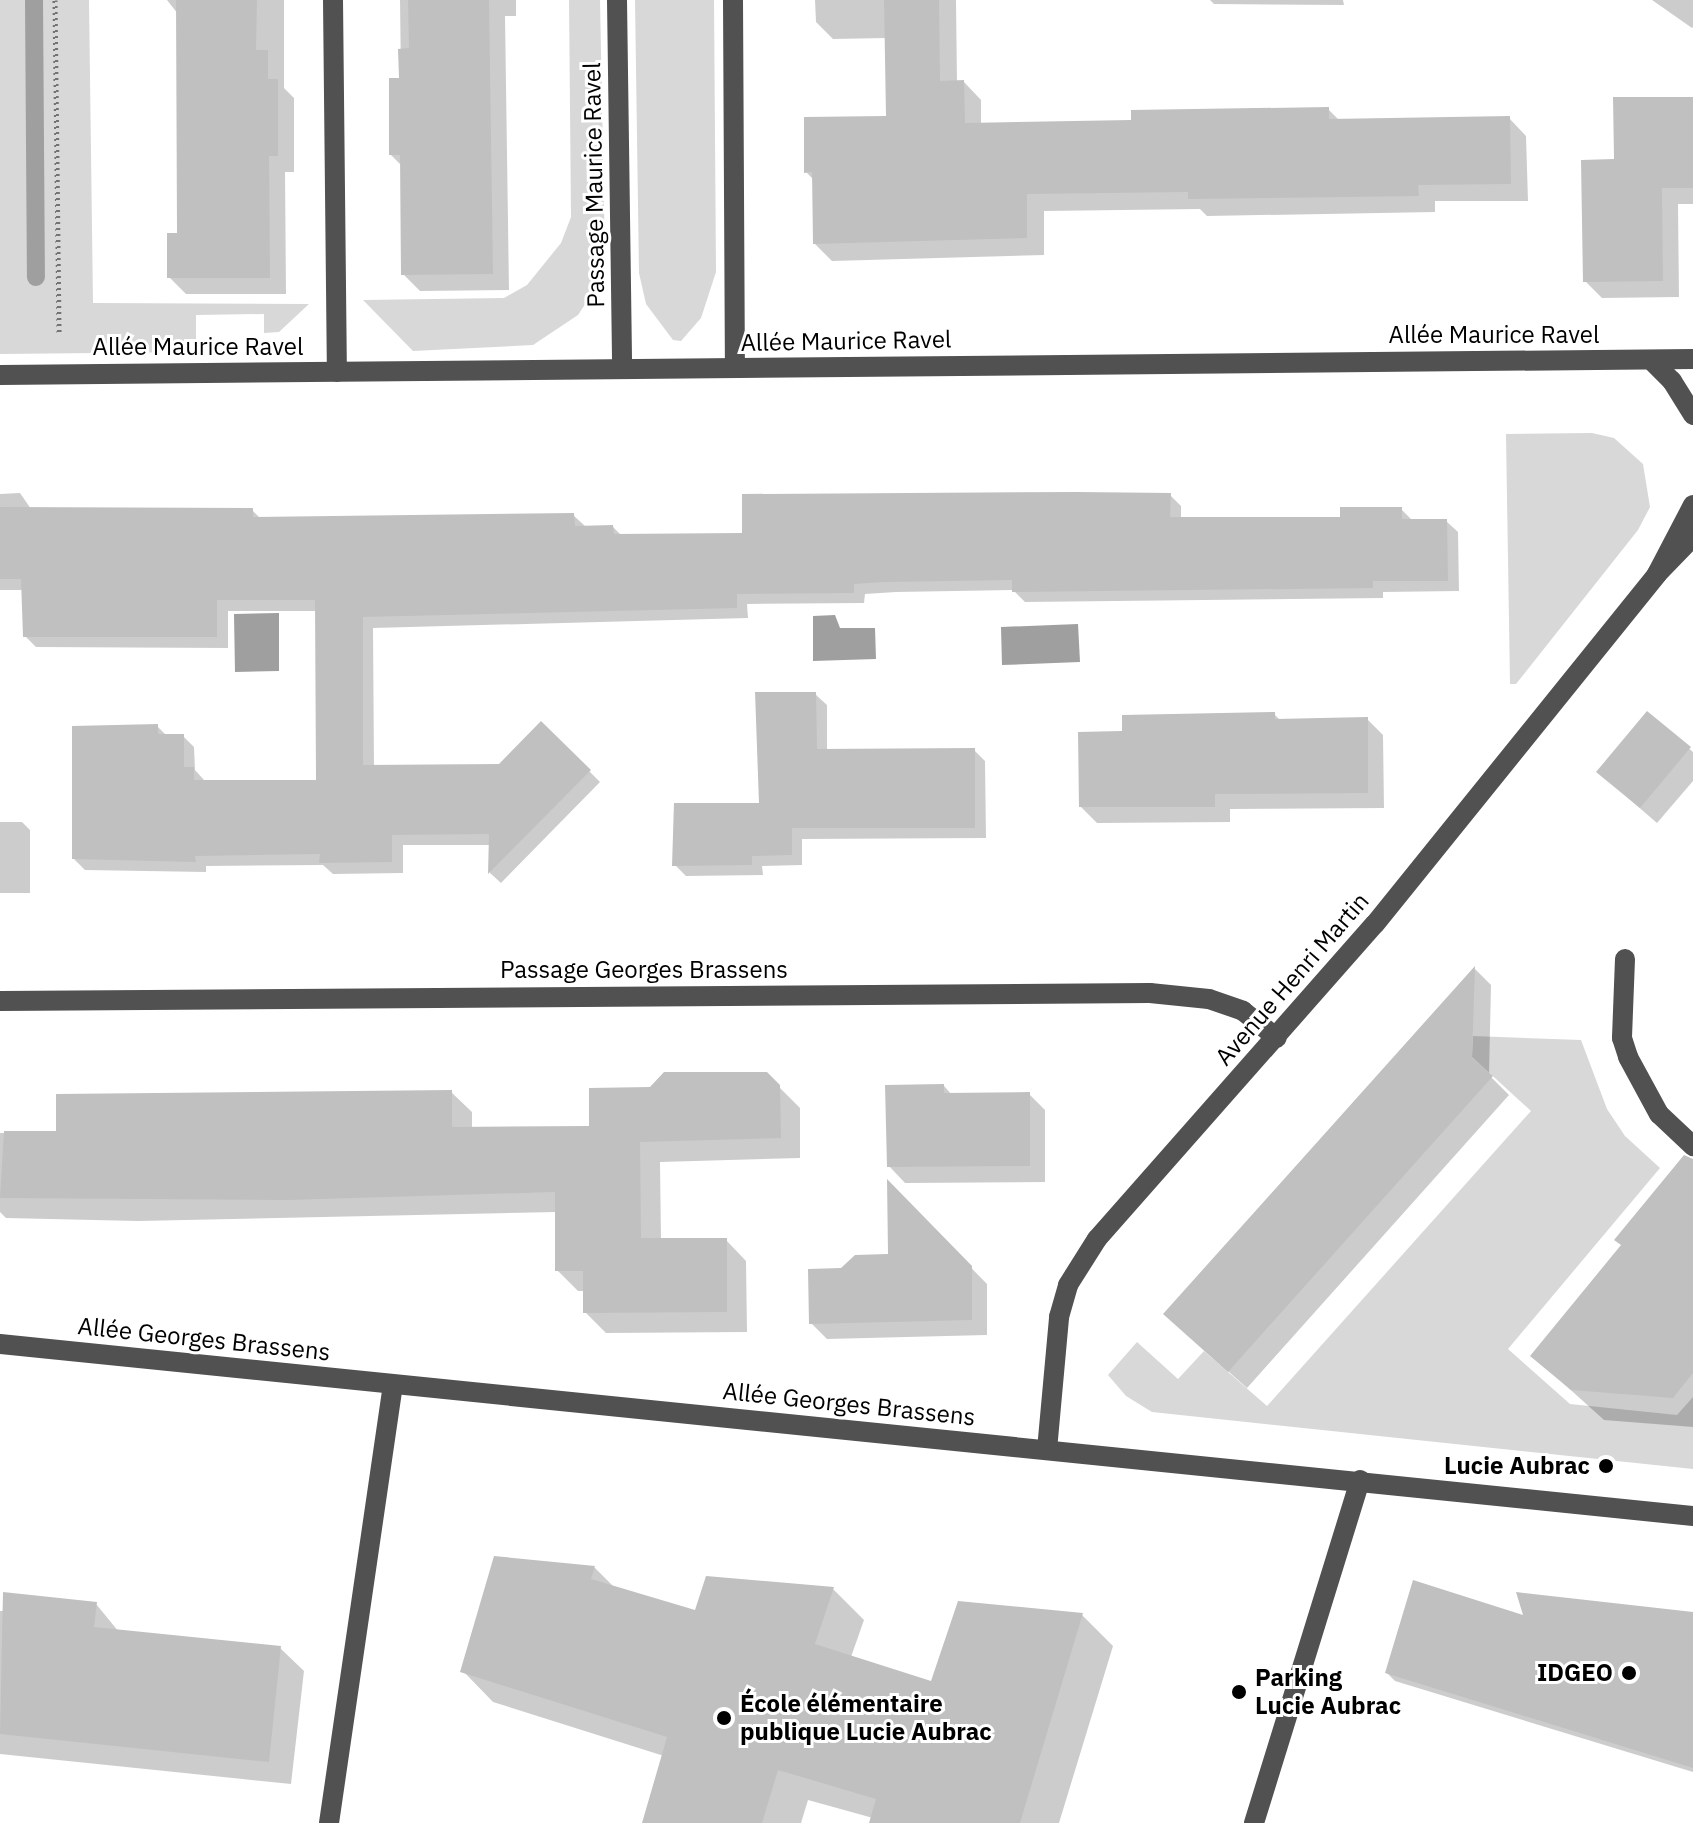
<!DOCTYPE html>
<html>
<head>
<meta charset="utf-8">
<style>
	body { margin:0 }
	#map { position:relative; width:1693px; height:1823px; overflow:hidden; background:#fff; font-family:"IBM Plex Sans",sans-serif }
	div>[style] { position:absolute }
	.green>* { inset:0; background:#d8d8d8 }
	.water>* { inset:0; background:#9f9f9f }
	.shadow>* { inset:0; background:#0003 }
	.stream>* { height:18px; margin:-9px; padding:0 9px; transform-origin:9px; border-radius:9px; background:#9f9f9f }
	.building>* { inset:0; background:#c0c0c0 }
	.path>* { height:5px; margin-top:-2.5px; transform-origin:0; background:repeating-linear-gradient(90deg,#737373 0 2px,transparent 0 6px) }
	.minor>* { height:20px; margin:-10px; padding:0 10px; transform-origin:10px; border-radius:10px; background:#515151 }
	.dots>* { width:22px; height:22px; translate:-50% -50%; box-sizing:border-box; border:4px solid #fff; border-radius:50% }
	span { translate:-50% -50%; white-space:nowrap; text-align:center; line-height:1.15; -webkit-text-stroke:6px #fff; paint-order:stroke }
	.street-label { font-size:24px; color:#000 }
	.poi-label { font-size:24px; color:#000; font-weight:700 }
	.right { translate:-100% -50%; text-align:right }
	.left { translate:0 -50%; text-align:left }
</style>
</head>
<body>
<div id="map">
	<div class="green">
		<div style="clip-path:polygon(0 0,89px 0,93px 303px,309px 304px,279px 332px,264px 333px,264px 314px,196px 315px,196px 352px,0 354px)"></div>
		<div style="clip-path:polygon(569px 0,600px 0,605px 257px,598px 285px,578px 315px,533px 345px,413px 351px,363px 300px,504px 298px,527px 285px,561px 243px,571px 217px)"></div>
		<div style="clip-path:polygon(635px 0,714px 0,716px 272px,701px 318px,681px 341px,673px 340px,646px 304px,639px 273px)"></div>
		<div style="clip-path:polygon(1592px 433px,1614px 438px,1643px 464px,1650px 507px,1638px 530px,1516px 684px,1510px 684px,1506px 434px)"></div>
		<div style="clip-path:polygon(1473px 1036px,1581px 1040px,1607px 1109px,1625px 1136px,1660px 1168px,1508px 1349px,1570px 1404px,1677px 1415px,1693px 1397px,1693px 1469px,1152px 1412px,1126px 1396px,1108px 1375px,1137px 1342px,1178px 1379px,1204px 1351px,1267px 1406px,1531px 1111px,1472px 1057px)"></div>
	</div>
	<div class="water">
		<div style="clip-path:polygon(279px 613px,279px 671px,235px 672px,234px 614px)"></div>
		<div style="clip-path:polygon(835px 615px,840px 628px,875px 628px,876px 659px,813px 661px,813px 616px)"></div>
		<div style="clip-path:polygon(1078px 624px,1080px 662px,1002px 665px,1001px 627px)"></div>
	</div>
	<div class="shadow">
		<div style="clip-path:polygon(167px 0,284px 0,284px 88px,294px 98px,294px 172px,285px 172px,286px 294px,186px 294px,169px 277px,179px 235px,178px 14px)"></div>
		<div style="clip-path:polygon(400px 0,516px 0,516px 16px,505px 16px,509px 290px,420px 291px,403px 274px,402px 166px,391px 155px,401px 80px)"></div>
		<div style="clip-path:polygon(815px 0,956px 0,957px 82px,964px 82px,981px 100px,981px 124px,1133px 122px,1328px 109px,1340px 121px,1509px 118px,1526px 136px,1528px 201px,1435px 201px,1435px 212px,1207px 216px,1200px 209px,1044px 211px,1044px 255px,832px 261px,815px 244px,814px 180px,806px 172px,888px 118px,887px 38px,833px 39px,816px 22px)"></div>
		<div style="clip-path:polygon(1210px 0,1343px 0,1344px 5px,1214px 4px)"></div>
		<div style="clip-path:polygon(1652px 0,1693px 0,1693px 27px,1692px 28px)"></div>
		<div style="clip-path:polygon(1693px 99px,1693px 204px,1678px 204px,1679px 297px,1602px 298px,1585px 281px,1616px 161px)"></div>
		<div style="clip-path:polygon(20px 493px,31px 509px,252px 510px,261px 519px,573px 515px,585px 526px,613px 527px,622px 536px,744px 535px,1170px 495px,1181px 506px,1181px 519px,1342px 519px,1401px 509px,1413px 521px,1446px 521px,1458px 532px,1459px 591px,1383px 592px,1383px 598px,1025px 602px,1013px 590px,896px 592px,865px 594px,864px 603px,747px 604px,748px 618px,373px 628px,374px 767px,499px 766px,541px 723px,600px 782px,501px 883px,490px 873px,491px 845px,403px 845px,403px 873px,333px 874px,323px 865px,206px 866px,206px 872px,85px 870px,74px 859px,157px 726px,167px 736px,183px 736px,194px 747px,195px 770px,204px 780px,318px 782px,317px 611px,228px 611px,228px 648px,36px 647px,25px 636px,23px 590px,0 590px,0 494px)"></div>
		<div style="clip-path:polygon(815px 694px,827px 705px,827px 751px,974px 750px,985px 761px,986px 838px,802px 839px,802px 865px,762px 866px,763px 875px,686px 876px,675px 865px,761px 805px)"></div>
		<div style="clip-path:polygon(1274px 714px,1280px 720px,1367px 719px,1383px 735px,1384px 808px,1230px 809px,1230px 822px,1097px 823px,1081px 807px)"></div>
		<div style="clip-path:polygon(1648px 714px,1693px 752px,1693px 781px,1657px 823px,1598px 772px)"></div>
		<div style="clip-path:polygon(0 822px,22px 822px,30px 830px,30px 893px,0 893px)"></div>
		<div style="clip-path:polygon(1475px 969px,1491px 985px,1489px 1075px,1509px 1095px,1247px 1388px,1183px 1331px)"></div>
		<div style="clip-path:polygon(766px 1074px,800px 1108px,800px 1158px,660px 1162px,661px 1240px,726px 1240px,746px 1261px,747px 1332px,606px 1333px,585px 1312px,585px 1291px,578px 1291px,557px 1270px,557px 1212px,138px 1221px,6px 1218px,0 1212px,0 1133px,58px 1133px,451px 1092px,472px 1112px,472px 1128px,591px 1128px,650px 1089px)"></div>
		<div style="clip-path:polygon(944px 1086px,952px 1095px,1029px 1094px,1045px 1110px,1045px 1182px,905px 1183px,889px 1166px)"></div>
		<div style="clip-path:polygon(1693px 1159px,1693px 1427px,1604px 1420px,1533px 1356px)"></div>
		<div style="clip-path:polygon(889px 1184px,987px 1284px,987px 1335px,827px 1339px,811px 1323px,841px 1270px,890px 1256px)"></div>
		<div style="clip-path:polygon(495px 1558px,595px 1568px,616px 1589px,696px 1613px,833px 1589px,864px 1620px,851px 1657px,933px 1684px,1082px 1615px,1113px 1646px,1059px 1823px,871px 1823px,873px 1818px,808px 1800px,801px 1823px,644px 1823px,664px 1756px,493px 1702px,463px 1671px)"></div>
		<div style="clip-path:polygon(96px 1604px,119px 1632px,280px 1648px,304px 1671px,291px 1784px,0 1754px,0 1611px)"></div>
		<div style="clip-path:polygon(1693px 1614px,1693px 1772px,1395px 1681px,1387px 1673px,1526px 1618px)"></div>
	</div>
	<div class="stream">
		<div style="left:34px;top:0;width:277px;rotate:89.6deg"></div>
	</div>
	<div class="building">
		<div style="clip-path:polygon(176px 0,257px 0,256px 50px,268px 50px,268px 79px,278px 79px,278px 156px,269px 156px,270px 278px,167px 278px,167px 233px,177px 233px)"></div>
		<div style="clip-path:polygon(408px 0,489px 0,493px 274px,401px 275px,400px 155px,389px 155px,389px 78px,399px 78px,398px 49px,409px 48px)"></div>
		<div style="clip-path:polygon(884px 0,939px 0,940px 81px,964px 80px,965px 123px,1131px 120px,1131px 110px,1329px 107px,1329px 119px,1510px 116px,1511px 184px,1418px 185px,1419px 196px,1188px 199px,1188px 192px,1027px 194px,1027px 238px,813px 244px,812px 172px,804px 173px,804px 117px,886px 116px)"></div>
		<div style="clip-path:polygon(1613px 97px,1693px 97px,1693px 188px,1662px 188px,1663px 281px,1583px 282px,1581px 160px,1614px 159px)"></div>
		<div style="clip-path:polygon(1077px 492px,1171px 493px,1170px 517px,1340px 517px,1340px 507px,1402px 507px,1402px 519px,1447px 519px,1448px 581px,1373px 581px,1373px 588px,1012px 592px,1012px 580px,884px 582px,854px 584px,854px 593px,737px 594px,737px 608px,363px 617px,363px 765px,499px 764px,541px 721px,591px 770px,488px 874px,489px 834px,392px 835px,392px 862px,319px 863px,320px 854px,195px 856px,196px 862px,72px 859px,72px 726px,158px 724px,158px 734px,184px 734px,184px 767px,194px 767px,194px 780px,316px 780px,315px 600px,217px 600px,217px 637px,23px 637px,21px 579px,0 579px,0 507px,253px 508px,253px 517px,574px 513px,575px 526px,613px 525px,614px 534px,742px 533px,742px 494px)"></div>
		<div style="clip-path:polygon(755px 692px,816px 692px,817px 749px,975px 748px,975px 828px,792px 828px,792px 855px,752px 856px,752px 865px,672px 866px,674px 803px,759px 803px)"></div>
		<div style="clip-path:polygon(1647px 711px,1691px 747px,1640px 808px,1596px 772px)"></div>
		<div style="clip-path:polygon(1275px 712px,1275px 719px,1368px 717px,1368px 793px,1215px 794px,1215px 807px,1079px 807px,1078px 732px,1122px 731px,1122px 715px)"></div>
		<div style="clip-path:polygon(1475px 966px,1472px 1058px,1493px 1076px,1228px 1372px,1163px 1314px)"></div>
		<div style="clip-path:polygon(664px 1072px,767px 1072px,780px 1085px,781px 1138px,640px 1142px,641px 1238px,727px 1238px,727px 1312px,583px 1313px,583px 1271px,555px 1271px,555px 1192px,288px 1200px,0 1198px,4px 1131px,56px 1131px,56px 1094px,452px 1090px,452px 1127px,589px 1126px,589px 1088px,650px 1087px)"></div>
		<div style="clip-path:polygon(944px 1084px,944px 1093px,1030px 1092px,1030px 1166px,887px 1167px,885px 1085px)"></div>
		<div style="clip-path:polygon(1684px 1155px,1693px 1159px,1693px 1373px,1673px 1398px,1571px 1390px,1530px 1356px,1621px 1245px,1614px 1240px)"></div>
		<div style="clip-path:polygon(887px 1179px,972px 1266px,972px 1320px,809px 1324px,808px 1269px,841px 1268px,855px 1255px,888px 1254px)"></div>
		<div style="clip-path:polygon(494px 1556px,595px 1566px,591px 1579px,695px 1610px,706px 1576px,834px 1587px,815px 1644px,931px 1681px,958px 1601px,1083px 1613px,1020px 1823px,869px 1823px,876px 1799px,778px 1770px,762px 1823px,642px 1823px,667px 1737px,460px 1672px)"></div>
		<div style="clip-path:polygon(1413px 1580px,1523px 1615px,1516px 1592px,1693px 1612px,1693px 1768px,1385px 1673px)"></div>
		<div style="clip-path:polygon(3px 1592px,97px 1602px,94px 1627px,281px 1646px,269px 1762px,0 1734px)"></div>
	</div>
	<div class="path">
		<div style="left:55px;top:0;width:333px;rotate:89.3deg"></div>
	</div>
	<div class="minor">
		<div style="left:333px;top:0;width:372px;rotate:89.4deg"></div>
		<div style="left:617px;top:0;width:369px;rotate:89.2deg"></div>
		<div style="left:733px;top:0;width:368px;rotate:89.7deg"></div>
		<div style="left:1651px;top:360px;width:30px;rotate:45deg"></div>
		<div style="left:1672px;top:381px;width:40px;rotate:58deg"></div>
		<div style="left:0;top:375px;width:1693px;rotate:-0.54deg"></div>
		<div style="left:1693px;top:505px;width:78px;rotate:117.6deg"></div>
		<div style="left:1657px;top:574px;width:52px;rotate:-45.8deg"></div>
		<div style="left:1625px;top:959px;width:79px;rotate:92.2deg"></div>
		<div style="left:1622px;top:1038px;width:20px;rotate:72deg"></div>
		<div style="left:1628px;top:1057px;width:65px;rotate:61.5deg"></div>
		<div style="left:1659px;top:1114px;width:47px;rotate:43.3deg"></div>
		<div style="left:0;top:1001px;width:1150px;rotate:-0.4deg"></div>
		<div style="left:1150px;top:993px;width:59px;rotate:5.8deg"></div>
		<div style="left:1209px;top:999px;width:36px;rotate:19deg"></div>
		<div style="left:1243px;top:1011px;width:43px;rotate:38.5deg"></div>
		<div style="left:0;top:1344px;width:1702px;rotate:5.8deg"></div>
		<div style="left:1047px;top:1450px;width:134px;rotate:-84.8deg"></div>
		<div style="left:1059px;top:1317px;width:33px;rotate:-74deg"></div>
		<div style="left:1068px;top:1285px;width:54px;rotate:-57.8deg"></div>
		<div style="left:1097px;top:1239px;width:420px;rotate:-48.6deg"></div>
		<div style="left:1375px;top:924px;width:449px;rotate:-51.1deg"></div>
		<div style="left:329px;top:1823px;width:442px;rotate:-81.7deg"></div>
		<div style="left:1254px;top:1823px;width:359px;rotate:-72.8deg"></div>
	</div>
	<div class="dots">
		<div style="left:1606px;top:1466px;background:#000"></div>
		<div style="left:1629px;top:1673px;background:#000"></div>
		<div style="left:1239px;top:1692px;background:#000"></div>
		<div style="left:724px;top:1718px;background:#000"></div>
	</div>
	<div class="street-label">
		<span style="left:594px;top:185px;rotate:-91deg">Passage Maurice Ravel</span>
		<span style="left:1494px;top:335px">Allée Maurice Ravel</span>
		<span style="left:846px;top:341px;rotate:-1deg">Allée Maurice Ravel</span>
		<span style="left:198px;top:347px">Allée Maurice Ravel</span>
		<span style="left:644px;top:970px">Passage Georges Brassens</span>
		<span style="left:1292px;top:979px;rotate:-49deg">Avenue Henri Martin</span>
		<span style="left:204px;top:1339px;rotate:6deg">Allée Georges Brassens</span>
		<span style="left:849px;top:1404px;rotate:6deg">Allée Georges Brassens</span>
	</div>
	<div class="poi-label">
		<span class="right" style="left:1590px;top:1466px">Lucie Aubrac</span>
		<span class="right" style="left:1613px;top:1673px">IDGEO</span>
		<span class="left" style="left:1255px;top:1692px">Parking<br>Lucie Aubrac</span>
		<span class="left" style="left:740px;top:1718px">École élémentaire<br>publique Lucie Aubrac</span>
	</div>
</div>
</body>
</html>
